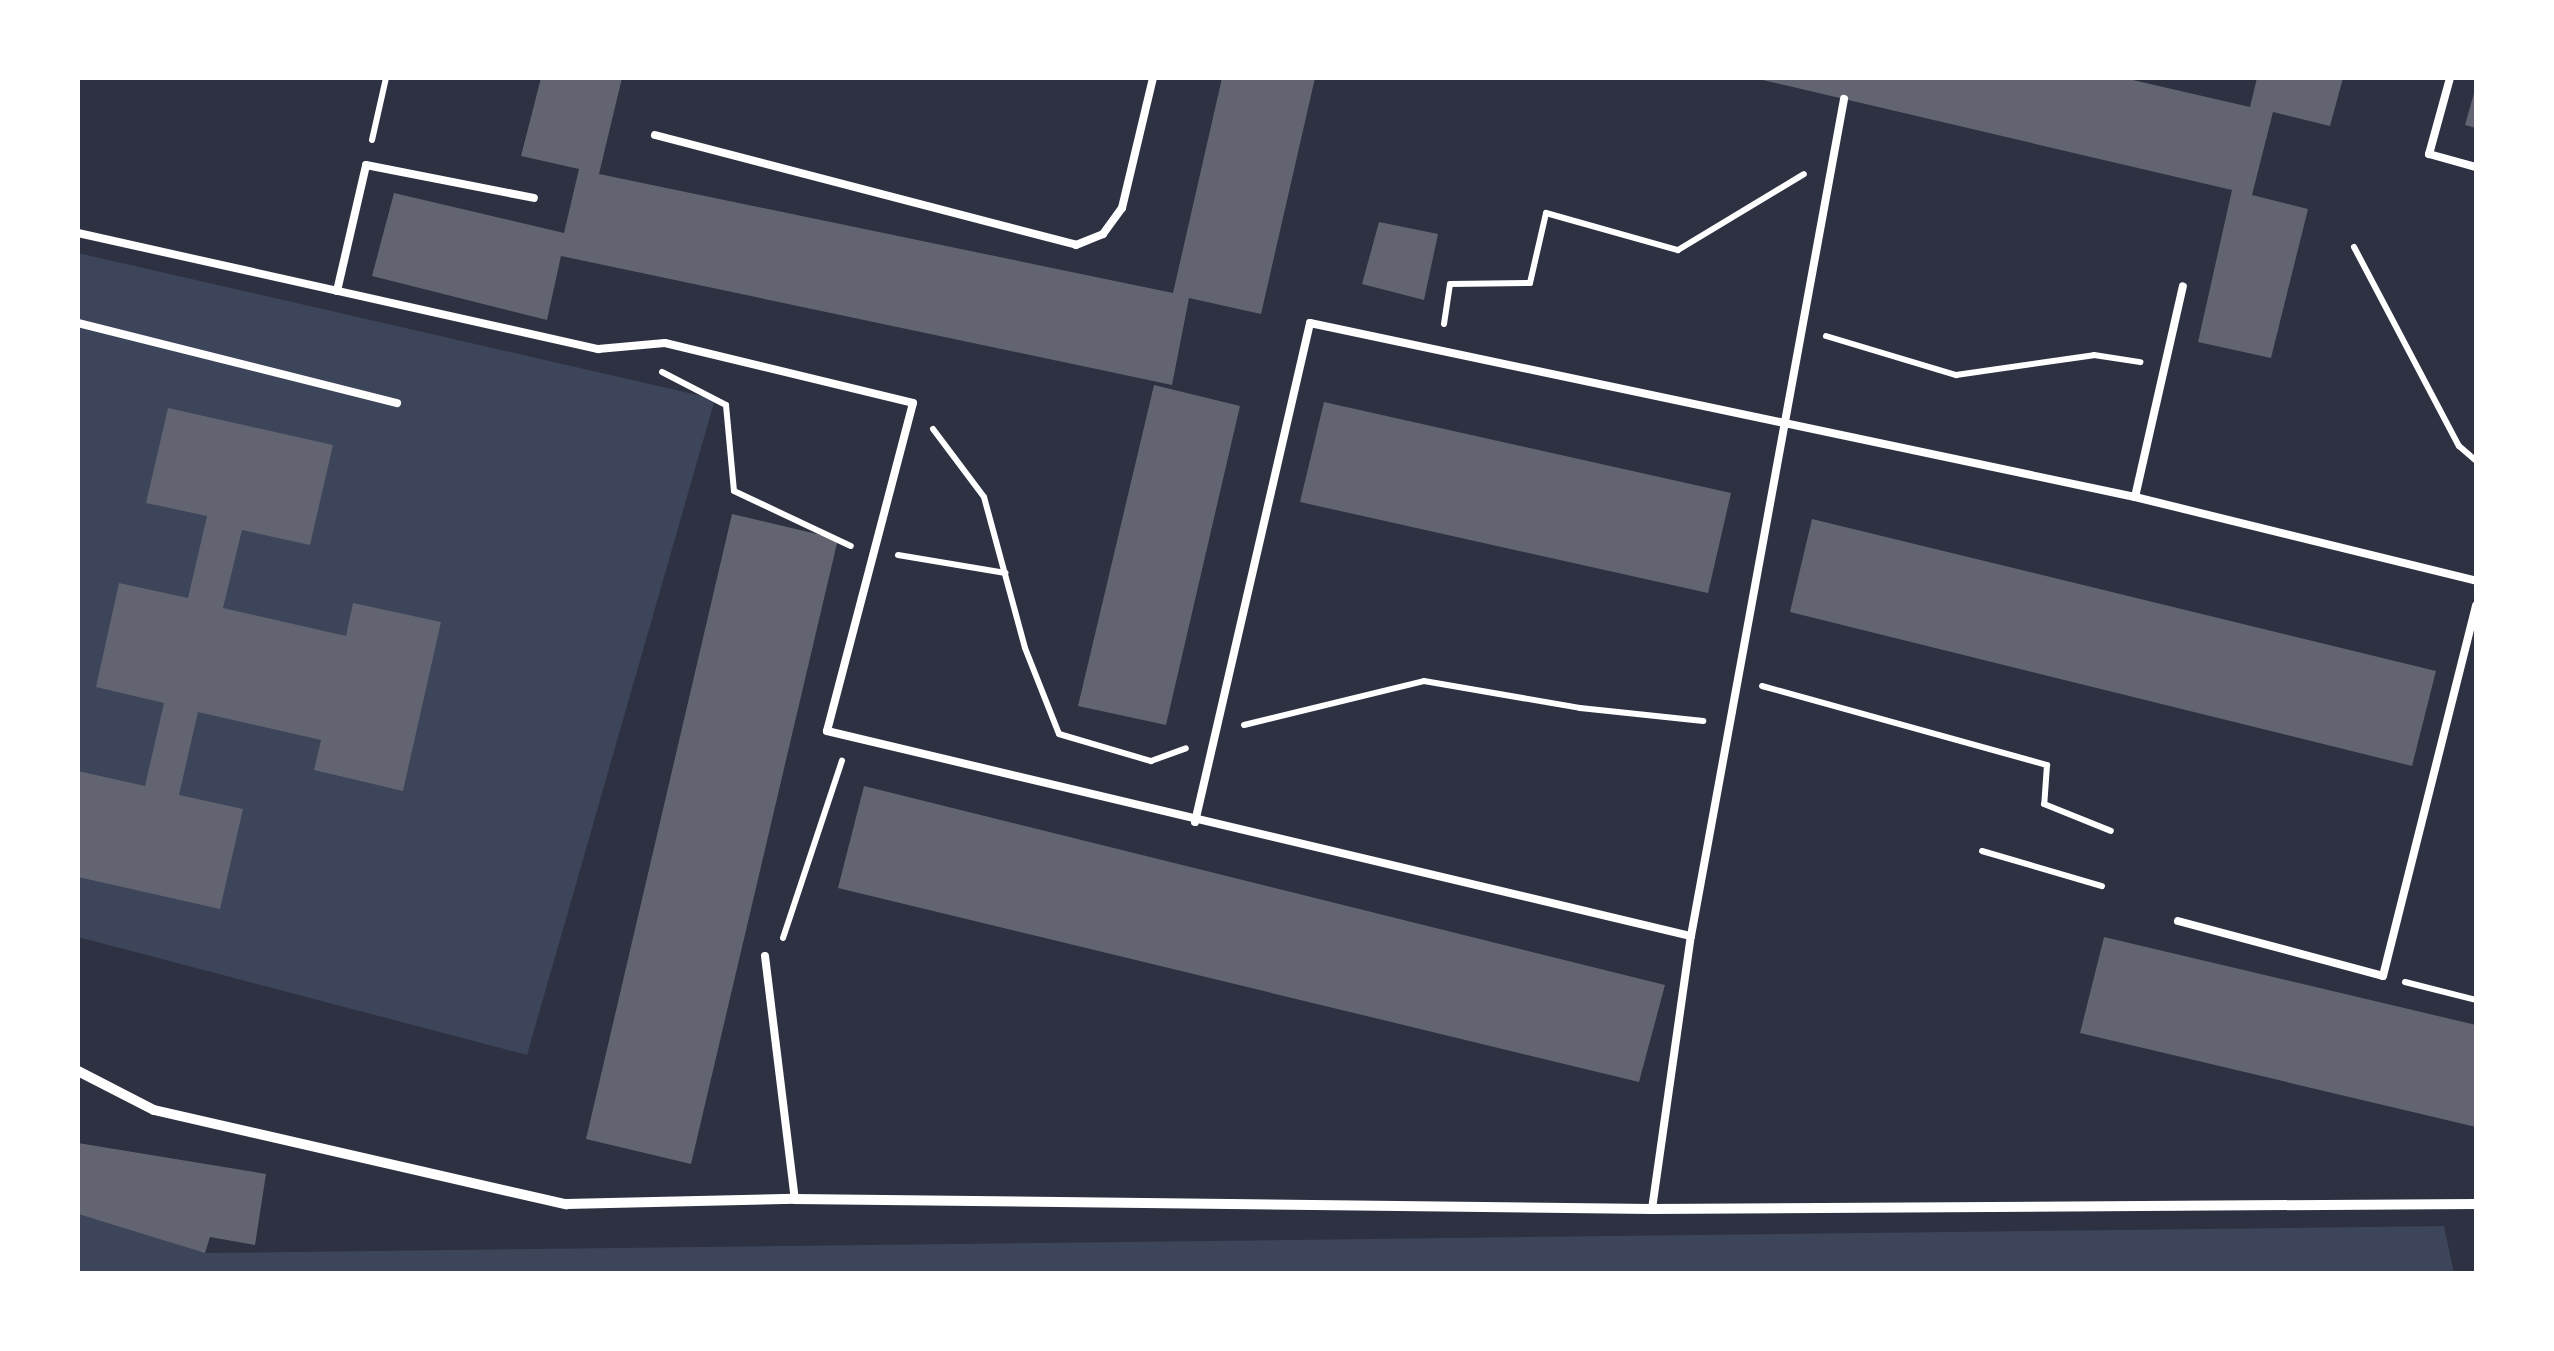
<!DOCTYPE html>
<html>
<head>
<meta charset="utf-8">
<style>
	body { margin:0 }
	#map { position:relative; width:2554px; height:1351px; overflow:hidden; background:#2d3142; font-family:Mulish,sans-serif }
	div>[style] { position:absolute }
	.green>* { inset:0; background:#3c4559 }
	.building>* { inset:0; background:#626471 }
	.path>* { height:6px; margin:-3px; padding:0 3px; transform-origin:3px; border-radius:3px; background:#fff }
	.service>* { height:8px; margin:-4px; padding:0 4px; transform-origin:4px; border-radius:4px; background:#fff }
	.minor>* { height:10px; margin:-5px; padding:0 5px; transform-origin:5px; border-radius:5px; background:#fff }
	span { translate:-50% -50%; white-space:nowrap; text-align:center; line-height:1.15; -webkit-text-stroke:9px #fff; paint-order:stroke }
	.frame { position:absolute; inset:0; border:80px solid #fff; pointer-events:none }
</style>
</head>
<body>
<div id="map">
	<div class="green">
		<div style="clip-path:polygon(78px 253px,715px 399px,527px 1055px,78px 937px)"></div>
		<div style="clip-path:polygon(78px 1214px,206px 1253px,2444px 1226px,2454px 1273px,78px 1274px)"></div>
	</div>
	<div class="building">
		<div style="clip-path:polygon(541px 78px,622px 78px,599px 174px,1173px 293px,1222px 78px,1315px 78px,1261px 314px,1189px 298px,1172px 385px,561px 256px,547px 320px,372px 276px,394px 193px,564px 233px,579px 169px,521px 156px)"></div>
		<div style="clip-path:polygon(1754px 78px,2124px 78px,2250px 107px,2257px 78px,2343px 78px,2330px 126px,2273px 112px,2252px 195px,2308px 209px,2271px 358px,2198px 342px,2232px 190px)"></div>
		<div style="clip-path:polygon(2476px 86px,2476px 128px,2465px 125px)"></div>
		<div style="clip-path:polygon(1379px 222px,1438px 234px,1424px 300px,1362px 284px)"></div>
		<div style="clip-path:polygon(1154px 385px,1240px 406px,1166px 725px,1078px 706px)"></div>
		<div style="clip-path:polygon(1324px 402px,1731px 493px,1708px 593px,1300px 502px)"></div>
		<div style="clip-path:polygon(168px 408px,333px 445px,310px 545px,242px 530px,223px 608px,346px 636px,353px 603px,441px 622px,403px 791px,314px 770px,321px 740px,198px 712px,179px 795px,243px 809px,220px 909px,78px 877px,78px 771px,145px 786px,164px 703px,96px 687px,119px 583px,188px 598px,207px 516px,146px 503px)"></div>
		<div style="clip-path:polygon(732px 514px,838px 539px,691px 1164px,586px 1139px)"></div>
		<div style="clip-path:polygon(1812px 519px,2436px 671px,2412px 766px,1790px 612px)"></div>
		<div style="clip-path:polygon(864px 786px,1665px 985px,1639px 1082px,838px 888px)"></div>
		<div style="clip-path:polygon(2104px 937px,2476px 1025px,2476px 1127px,2080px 1033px)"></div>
		<div style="clip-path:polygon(78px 1143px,266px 1174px,255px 1245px,210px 1237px,205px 1253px,78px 1214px)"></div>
	</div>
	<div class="path">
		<div style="left:372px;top:140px;width:64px;rotate:-77.3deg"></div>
		<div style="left:2354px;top:247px;width:225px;rotate:62.2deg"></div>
		<div style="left:2459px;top:446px;width:23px;rotate:41deg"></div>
		<div style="left:1444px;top:324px;width:40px;rotate:-81.5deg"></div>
		<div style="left:1450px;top:284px;width:80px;rotate:-0.7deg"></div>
		<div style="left:1530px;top:283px;width:72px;rotate:-77.1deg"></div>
		<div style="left:1546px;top:213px;width:137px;rotate:15.7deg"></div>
		<div style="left:1678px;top:250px;width:147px;rotate:-31.1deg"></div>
		<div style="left:1826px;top:336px;width:136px;rotate:16.7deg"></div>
		<div style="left:1956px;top:375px;width:139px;rotate:-8.2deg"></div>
		<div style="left:2094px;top:355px;width:47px;rotate:8.7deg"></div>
		<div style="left:662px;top:372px;width:72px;rotate:27.3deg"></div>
		<div style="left:726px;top:405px;width:86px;rotate:84.7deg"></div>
		<div style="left:734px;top:491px;width:129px;rotate:25.2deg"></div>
		<div style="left:933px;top:429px;width:85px;rotate:53.1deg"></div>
		<div style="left:984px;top:497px;width:156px;rotate:74.8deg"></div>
		<div style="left:1025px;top:648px;width:92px;rotate:68.4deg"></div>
		<div style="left:1059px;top:734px;width:96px;rotate:16.4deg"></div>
		<div style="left:1151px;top:761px;width:37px;rotate:-20deg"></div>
		<div style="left:898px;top:555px;width:109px;rotate:9.5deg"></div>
		<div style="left:1762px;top:686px;width:296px;rotate:15.5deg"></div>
		<div style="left:2047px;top:765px;width:39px;rotate:94deg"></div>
		<div style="left:2044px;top:804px;width:72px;rotate:21.9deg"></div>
		<div style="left:1244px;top:725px;width:185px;rotate:-13.7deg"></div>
		<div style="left:1424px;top:681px;width:158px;rotate:9.8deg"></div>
		<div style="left:1580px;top:708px;width:124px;rotate:6deg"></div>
		<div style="left:1982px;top:851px;width:125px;rotate:16.3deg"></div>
		<div style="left:783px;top:938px;width:187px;rotate:-71.6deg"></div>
		<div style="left:2405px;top:982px;width:73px;rotate:14.2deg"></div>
	</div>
	<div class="service">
		<div style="left:2450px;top:78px;width:79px;rotate:105.4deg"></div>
		<div style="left:2429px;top:154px;width:49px;rotate:15.5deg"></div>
		<div style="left:655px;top:135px;width:435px;rotate:14.6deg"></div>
		<div style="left:1076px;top:245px;width:29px;rotate:-22deg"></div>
		<div style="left:1103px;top:234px;width:32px;rotate:-54deg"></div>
		<div style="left:1122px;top:208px;width:134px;rotate:-76.6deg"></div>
		<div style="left:78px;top:233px;width:533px;rotate:12.58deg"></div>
		<div style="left:598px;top:349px;width:67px;rotate:-5.1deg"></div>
		<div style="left:665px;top:343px;width:255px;rotate:13.6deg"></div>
		<div style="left:913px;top:403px;width:339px;rotate:104.7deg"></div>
		<div style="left:827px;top:731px;width:888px;rotate:13.35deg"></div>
		<div style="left:337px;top:291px;width:129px;rotate:-77deg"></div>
		<div style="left:366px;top:165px;width:171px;rotate:11.1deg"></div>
		<div style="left:78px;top:323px;width:329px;rotate:14.1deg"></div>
		<div style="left:2135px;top:497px;width:351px;rotate:13.8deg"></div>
		<div style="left:1195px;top:822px;width:512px;rotate:-77.02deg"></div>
		<div style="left:1310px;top:323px;width:843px;rotate:11.91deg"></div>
		<div style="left:2135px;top:497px;width:216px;rotate:-77.2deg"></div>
		<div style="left:2178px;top:921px;width:212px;rotate:15deg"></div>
		<div style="left:2383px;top:976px;width:382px;rotate:-75.9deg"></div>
		<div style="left:765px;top:956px;width:245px;rotate:83deg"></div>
		<div style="left:1652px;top:1209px;width:276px;rotate:-81.9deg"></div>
		<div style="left:1691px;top:936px;width:851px;rotate:-79.64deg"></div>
	</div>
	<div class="minor">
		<div style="left:78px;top:1071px;width:85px;rotate:27.2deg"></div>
		<div style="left:154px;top:1110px;width:423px;rotate:12.9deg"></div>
		<div style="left:566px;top:1204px;width:229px;rotate:-1.3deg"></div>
		<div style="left:795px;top:1199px;width:857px;rotate:0.67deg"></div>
		<div style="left:1652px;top:1209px;width:824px;rotate:-0.35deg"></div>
	</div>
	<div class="frame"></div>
</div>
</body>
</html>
